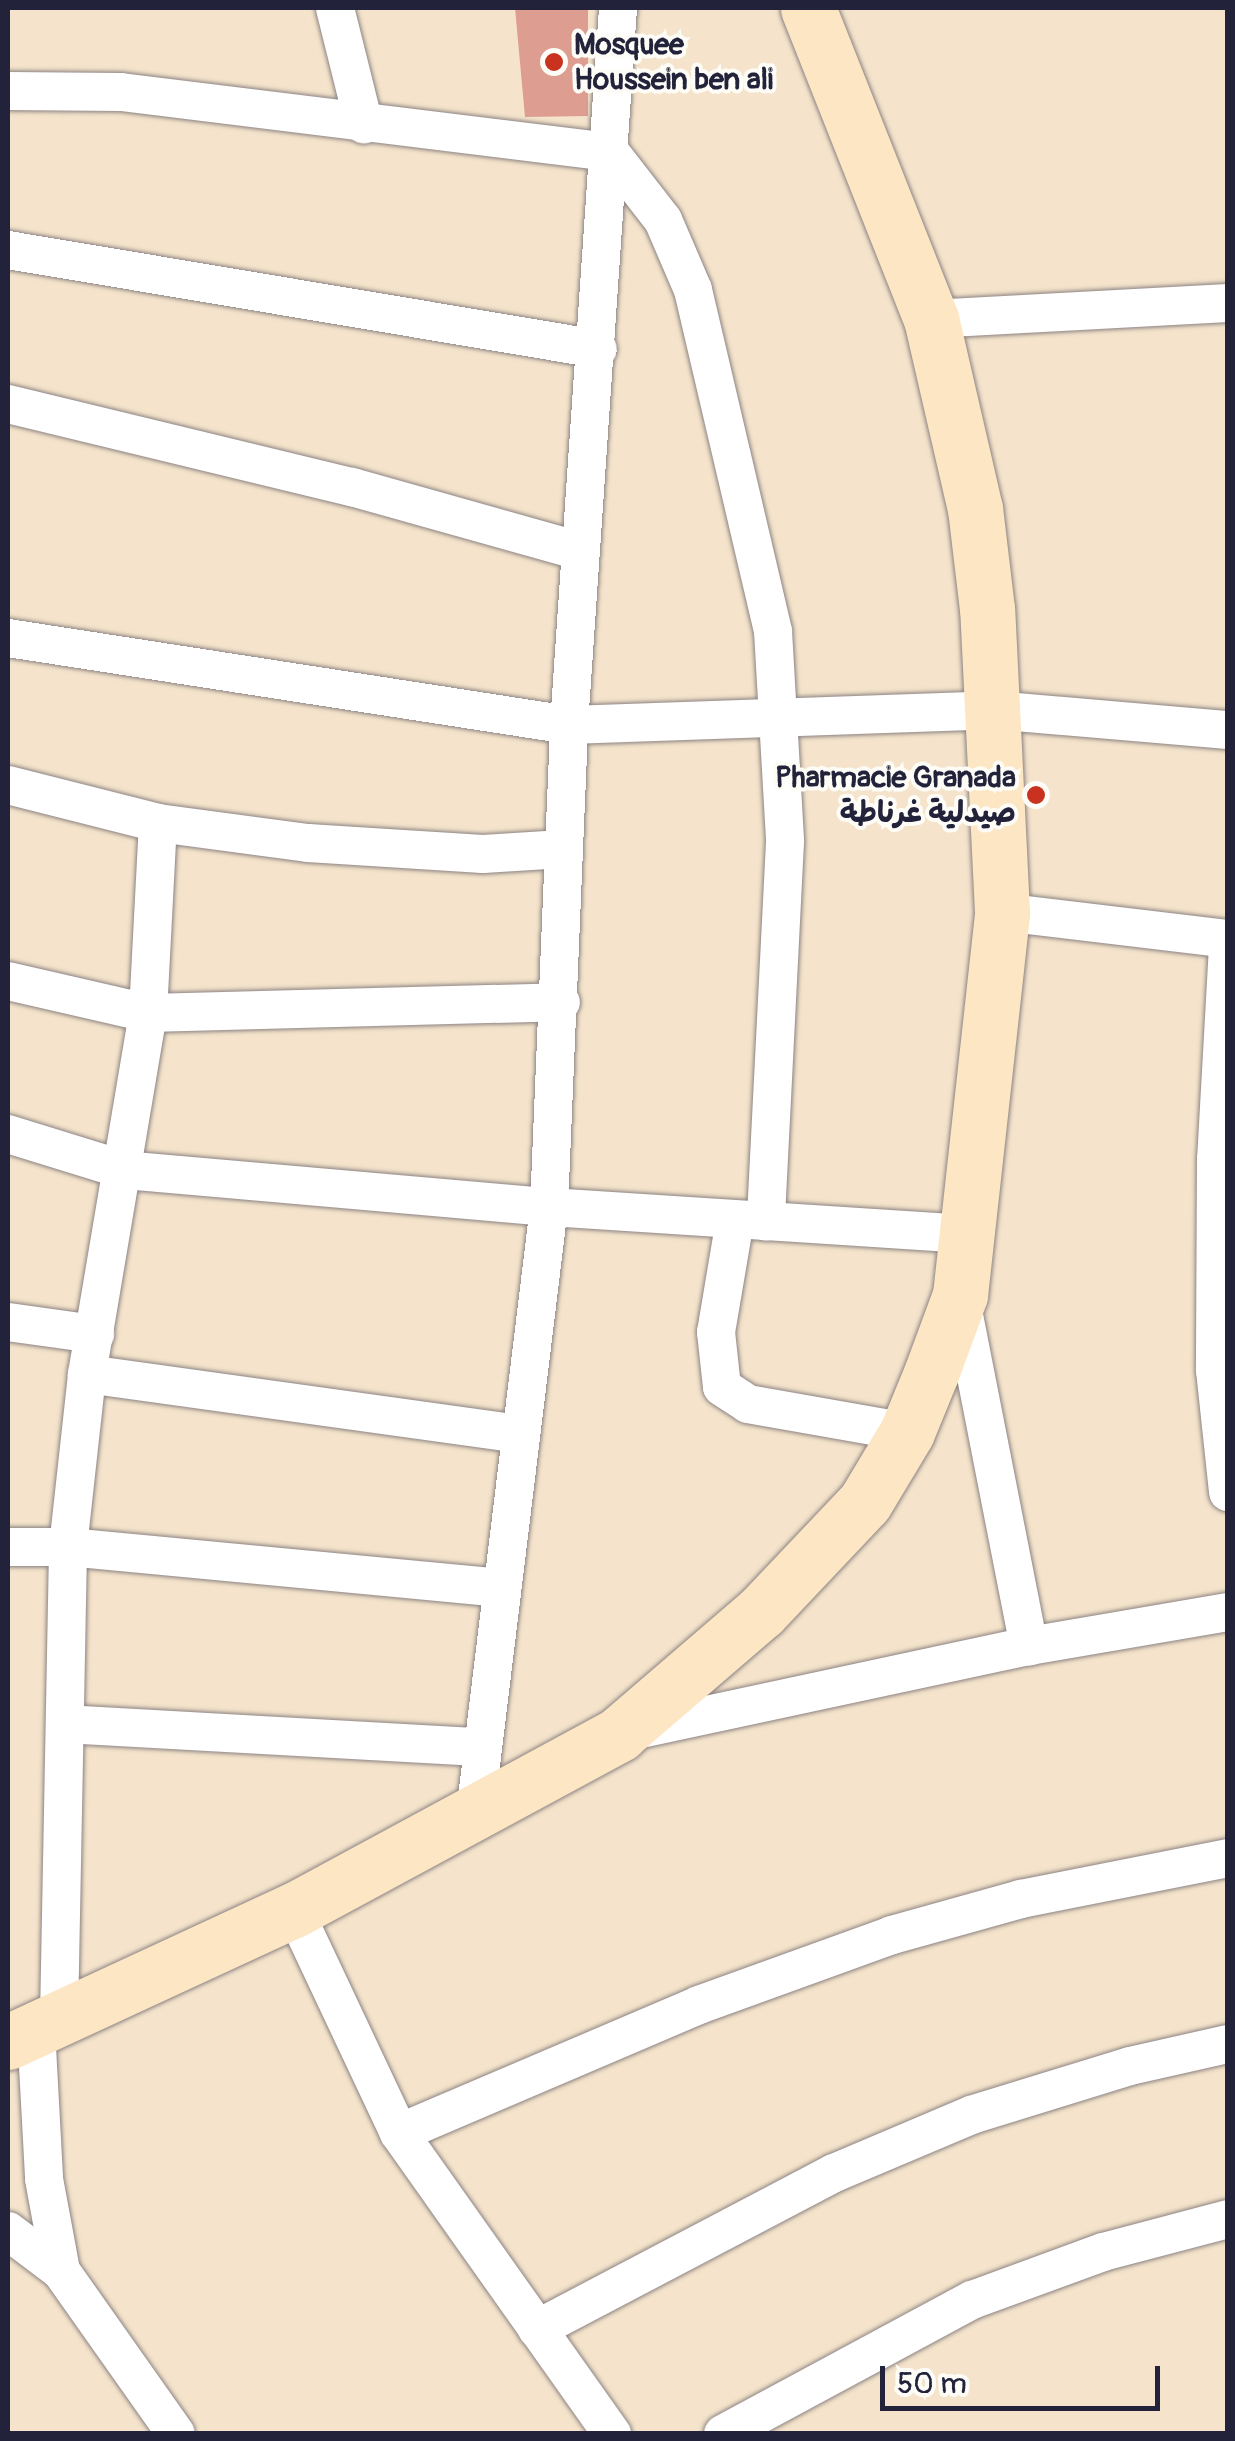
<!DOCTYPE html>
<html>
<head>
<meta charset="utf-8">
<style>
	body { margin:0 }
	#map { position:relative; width:1235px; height:2441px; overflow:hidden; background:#f5e4cb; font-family:Pangolin,"Playpen Sans Arabic",sans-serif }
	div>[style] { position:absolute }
	.building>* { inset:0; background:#dd9d90 }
	.roads { filter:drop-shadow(0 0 2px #8c8383) drop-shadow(0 0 2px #8c8383) }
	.street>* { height:38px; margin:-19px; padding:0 19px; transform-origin:19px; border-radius:19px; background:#fff }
	.secondary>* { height:55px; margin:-27.5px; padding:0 27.5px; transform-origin:27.5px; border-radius:27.5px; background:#fce6c4 }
	.dots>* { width:28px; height:28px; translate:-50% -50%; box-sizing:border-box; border:5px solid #fdfcf7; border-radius:50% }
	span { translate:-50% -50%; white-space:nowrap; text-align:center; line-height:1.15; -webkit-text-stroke:8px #fdfcf7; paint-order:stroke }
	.poi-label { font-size:30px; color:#22223b; font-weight:700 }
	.left { translate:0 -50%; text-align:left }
	.right { translate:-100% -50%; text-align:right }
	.frame { position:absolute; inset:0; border:10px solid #22223b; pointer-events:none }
	.scale { position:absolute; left:880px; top:2366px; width:280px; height:45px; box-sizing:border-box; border:5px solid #22223b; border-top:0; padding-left:12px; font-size:30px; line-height:35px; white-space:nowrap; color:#22223b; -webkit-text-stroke:8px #fdfcf7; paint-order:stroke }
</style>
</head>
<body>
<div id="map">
	<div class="building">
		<div style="clip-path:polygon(515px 8px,588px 8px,588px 116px,525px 117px)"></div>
	</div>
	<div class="roads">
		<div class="street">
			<div style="left:335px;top:8px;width:120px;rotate:76deg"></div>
			<div style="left:8px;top:91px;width:113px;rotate:0.5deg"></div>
			<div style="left:121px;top:92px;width:493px;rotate:7deg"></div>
			<div style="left:610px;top:152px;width:86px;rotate:52.1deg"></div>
			<div style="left:663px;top:220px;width:76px;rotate:66.8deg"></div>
			<div style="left:693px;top:290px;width:350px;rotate:76.8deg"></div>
			<div style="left:773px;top:631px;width:211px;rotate:86.7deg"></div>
			<div style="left:785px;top:842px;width:380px;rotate:92.9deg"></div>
			<div style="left:8px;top:250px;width:598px;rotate:9.53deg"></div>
			<div style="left:931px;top:319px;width:297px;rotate:-3.1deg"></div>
			<div style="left:8px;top:404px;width:354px;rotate:13.6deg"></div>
			<div style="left:352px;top:487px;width:237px;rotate:15.7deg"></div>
			<div style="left:8px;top:638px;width:568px;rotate:8.82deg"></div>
			<div style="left:569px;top:725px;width:424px;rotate:-2deg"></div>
			<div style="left:993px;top:710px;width:236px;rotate:4.9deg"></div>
			<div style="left:8px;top:785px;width:155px;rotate:14.2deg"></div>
			<div style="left:158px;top:823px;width:151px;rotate:7.6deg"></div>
			<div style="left:308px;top:843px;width:175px;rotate:3.6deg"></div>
			<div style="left:483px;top:854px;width:80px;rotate:-3.6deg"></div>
			<div style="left:1002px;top:912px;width:228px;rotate:6.8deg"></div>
			<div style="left:1228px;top:946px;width:213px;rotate:93.2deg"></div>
			<div style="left:1216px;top:1159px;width:211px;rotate:90.3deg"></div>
			<div style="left:1215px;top:1370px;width:123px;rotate:83.9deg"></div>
			<div style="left:8px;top:981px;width:144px;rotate:12.9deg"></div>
			<div style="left:148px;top:1013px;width:413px;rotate:-1.5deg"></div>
			<div style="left:8px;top:1134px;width:121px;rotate:17.2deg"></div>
			<div style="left:124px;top:1170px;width:427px;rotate:5deg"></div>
			<div style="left:549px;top:1207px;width:419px;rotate:3.7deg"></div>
			<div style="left:735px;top:1220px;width:114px;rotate:99.6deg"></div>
			<div style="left:716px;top:1332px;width:55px;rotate:83.8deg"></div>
			<div style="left:722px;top:1387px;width:31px;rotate:33deg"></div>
			<div style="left:748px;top:1404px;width:161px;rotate:10deg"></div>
			<div style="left:961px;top:1300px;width:353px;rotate:78.9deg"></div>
			<div style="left:8px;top:1322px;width:88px;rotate:7.9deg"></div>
			<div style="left:87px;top:1374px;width:436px;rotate:7.9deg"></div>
			<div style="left:8px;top:1547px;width:60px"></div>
			<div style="left:68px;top:1547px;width:436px;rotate:5.4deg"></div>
			<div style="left:65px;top:1724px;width:418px;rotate:3.2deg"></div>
			<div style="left:627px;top:1732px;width:411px;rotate:-12.1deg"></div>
			<div style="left:1029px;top:1646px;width:202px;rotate:-9.7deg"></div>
			<div style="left:475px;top:1814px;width:611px;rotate:-83.05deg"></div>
			<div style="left:549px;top:1207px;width:482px;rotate:-87.6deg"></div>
			<div style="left:569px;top:725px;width:719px;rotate:-86.09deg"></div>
			<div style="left:294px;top:1910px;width:246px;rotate:64.8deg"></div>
			<div style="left:399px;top:2133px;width:369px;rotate:54.7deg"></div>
			<div style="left:59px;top:2019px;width:472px;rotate:-88.9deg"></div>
			<div style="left:68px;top:1547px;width:174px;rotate:-83.7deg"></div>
			<div style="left:87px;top:1374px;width:366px;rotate:-80.4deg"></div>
			<div style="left:148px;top:1013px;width:190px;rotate:-87deg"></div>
			<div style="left:36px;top:2029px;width:150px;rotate:86.9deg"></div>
			<div style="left:44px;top:2179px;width:94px;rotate:79.5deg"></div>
			<div style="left:399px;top:2133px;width:326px;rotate:-23.1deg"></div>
			<div style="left:699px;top:2005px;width:205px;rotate:-19.9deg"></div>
			<div style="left:892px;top:1935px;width:134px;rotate:-15.6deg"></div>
			<div style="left:1021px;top:1899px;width:211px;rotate:-11.2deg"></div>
			<div style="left:8px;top:2231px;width:66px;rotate:37deg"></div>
			<div style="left:61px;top:2271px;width:199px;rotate:54.8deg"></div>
			<div style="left:537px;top:2329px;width:335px;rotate:-27.7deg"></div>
			<div style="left:834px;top:2173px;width:149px;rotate:-22.9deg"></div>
			<div style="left:971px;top:2115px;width:166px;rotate:-17.1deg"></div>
			<div style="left:1130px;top:2066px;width:100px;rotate:-12.7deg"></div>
			<div style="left:723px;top:2434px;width:283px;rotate:-28.3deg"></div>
			<div style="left:972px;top:2300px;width:140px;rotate:-20.1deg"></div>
			<div style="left:1103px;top:2252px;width:129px;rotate:-14.8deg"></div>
		</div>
		<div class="secondary">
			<div style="left:8px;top:2042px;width:315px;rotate:-24.8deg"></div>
			<div style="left:294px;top:1910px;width:370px;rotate:-28.4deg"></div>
			<div style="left:619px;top:1734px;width:187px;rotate:-40.7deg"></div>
			<div style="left:761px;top:1612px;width:151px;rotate:-46.6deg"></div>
			<div style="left:865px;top:1502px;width:82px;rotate:-59deg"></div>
			<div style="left:907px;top:1432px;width:66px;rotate:-67.7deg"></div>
			<div style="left:932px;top:1371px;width:81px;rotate:-69.8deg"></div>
			<div style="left:960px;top:1295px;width:385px;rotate:-83.7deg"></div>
			<div style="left:1002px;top:912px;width:303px;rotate:-92.8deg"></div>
			<div style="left:987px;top:609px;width:101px;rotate:-96.8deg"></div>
			<div style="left:975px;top:509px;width:195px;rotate:-103deg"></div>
			<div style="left:931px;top:319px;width:334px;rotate:-111.6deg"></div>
		</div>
	</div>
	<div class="dots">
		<div style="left:554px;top:62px;background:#c8321e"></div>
		<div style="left:1036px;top:795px;background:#c8321e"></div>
	</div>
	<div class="poi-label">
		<span class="left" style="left:574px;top:62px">Mosquee<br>Houssein ben ali</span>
		<span class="right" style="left:1016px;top:795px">Pharmacie Granada<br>صيدلية غرناطة</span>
	</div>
	<div class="frame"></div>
	<div class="scale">50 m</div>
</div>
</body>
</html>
